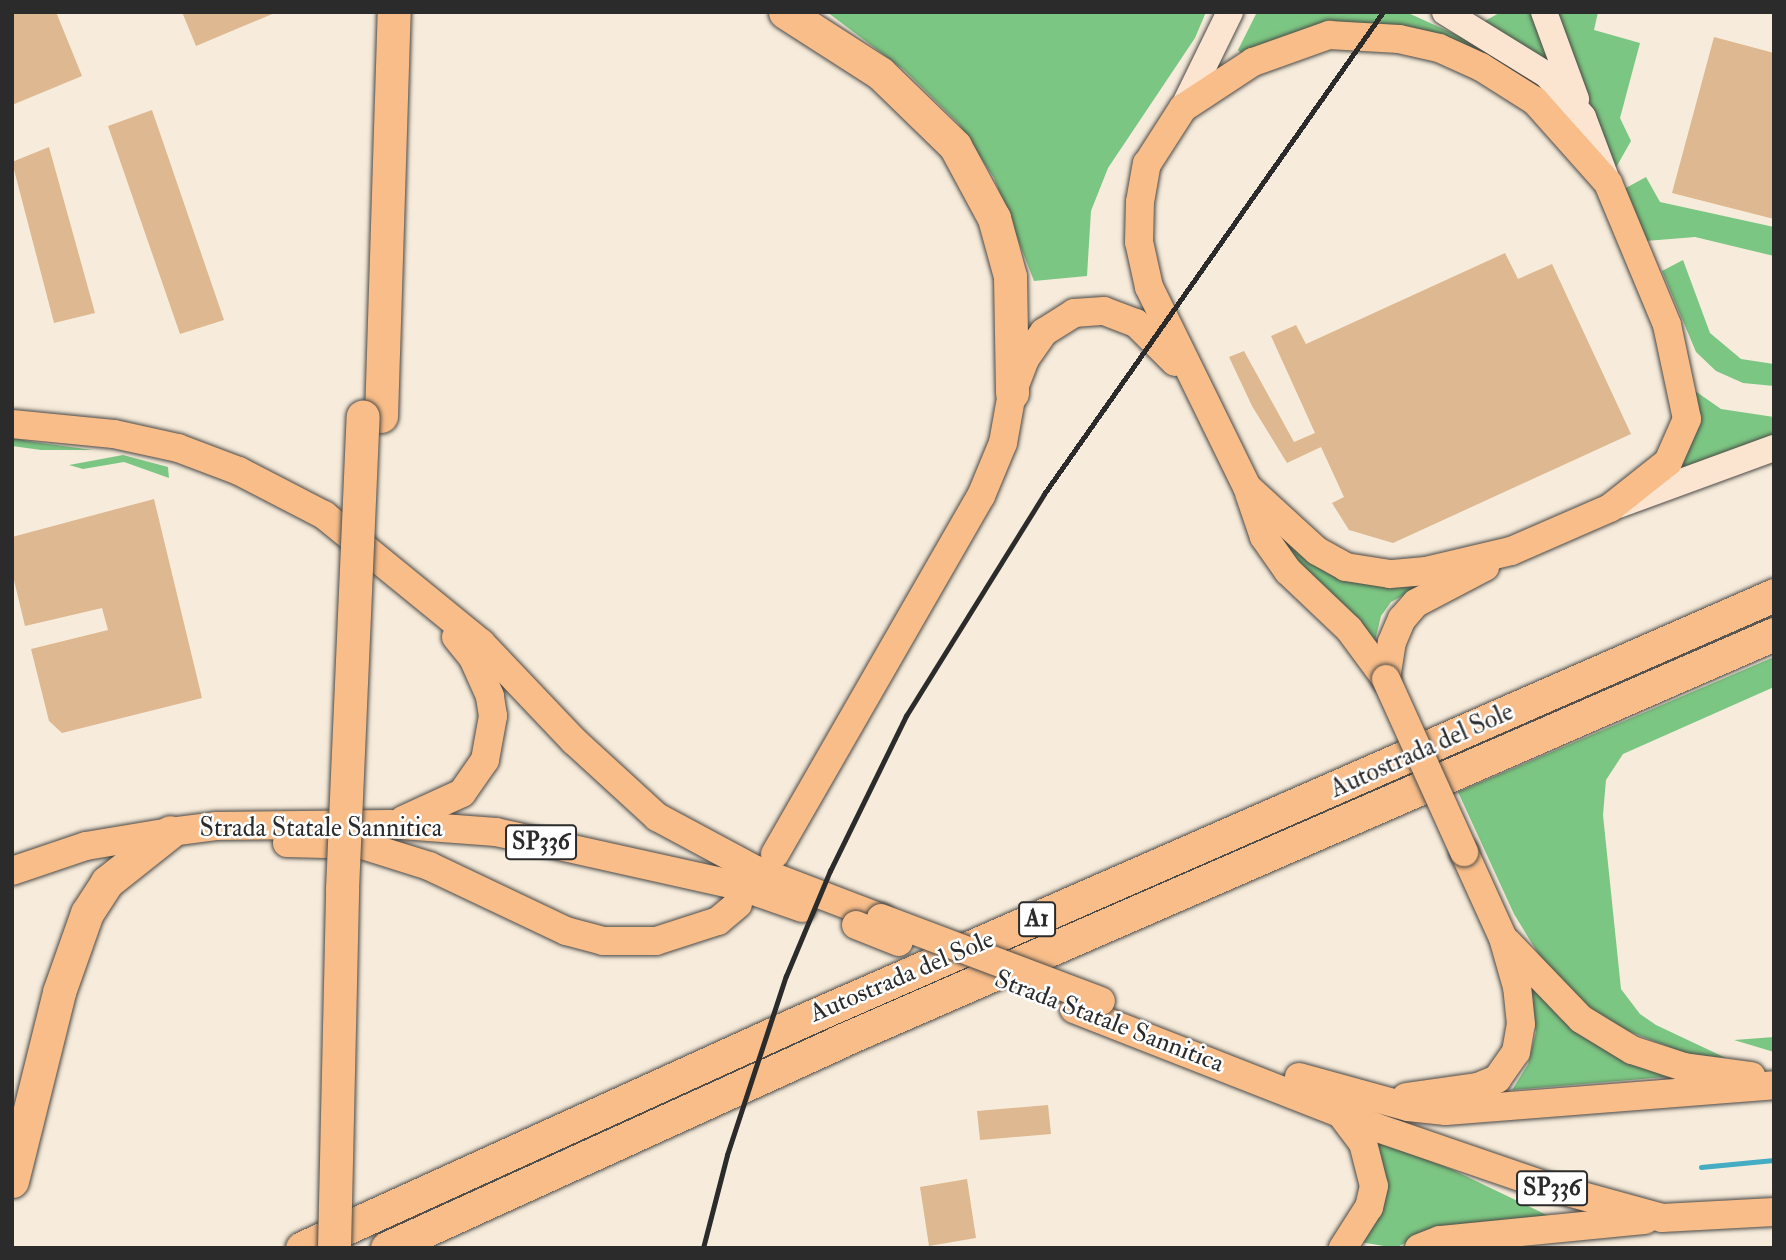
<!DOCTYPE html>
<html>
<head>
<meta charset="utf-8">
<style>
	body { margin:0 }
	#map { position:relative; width:1786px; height:1260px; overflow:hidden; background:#f7ecdb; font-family:"IM FELL Double Pica",serif }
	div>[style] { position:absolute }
	.green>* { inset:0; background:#7cc683 }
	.stream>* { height:4.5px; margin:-2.25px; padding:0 2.25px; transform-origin:2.25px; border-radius:2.25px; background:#44acc3 }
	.building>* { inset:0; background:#ddb890 }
	.roads { filter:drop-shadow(0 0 2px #4a4845) drop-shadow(0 0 2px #4a4845) }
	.secondary>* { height:26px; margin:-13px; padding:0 13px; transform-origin:13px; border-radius:13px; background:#fce5d0 }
	.primary>* { height:28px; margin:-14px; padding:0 14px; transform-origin:14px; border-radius:14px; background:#f8bd89 }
	.highway>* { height:33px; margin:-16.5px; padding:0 16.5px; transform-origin:16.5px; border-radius:16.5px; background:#f8bd89 }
	.rail>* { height:4.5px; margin:-2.25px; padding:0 2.25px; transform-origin:2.25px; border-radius:2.25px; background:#2b2b2b }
	.bridges { filter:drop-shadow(0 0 2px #4a4845) drop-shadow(0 0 2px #4a4845) }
	.primary-bridge>* { height:28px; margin:-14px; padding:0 14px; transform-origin:14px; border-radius:14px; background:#f8bd89 }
	.highway-bridge>* { height:33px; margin:-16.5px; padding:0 16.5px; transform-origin:16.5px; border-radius:16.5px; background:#f8bd89 }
	span { translate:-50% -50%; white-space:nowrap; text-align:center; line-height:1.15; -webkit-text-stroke:5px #fff; paint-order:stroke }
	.shield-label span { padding:2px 5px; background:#fff; border:2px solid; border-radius:5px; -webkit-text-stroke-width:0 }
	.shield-label { font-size:24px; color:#2b2b2b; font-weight:700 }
	.street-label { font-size:26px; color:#2b2b2b }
	.frame { position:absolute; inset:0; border:14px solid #2b2b2b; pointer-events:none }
</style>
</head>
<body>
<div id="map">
	<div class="green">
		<div style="clip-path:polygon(827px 12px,1206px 12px,1195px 38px,1108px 168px,1091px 211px,1087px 276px,1034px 281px,994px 178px,958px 123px,904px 70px)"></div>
		<div style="clip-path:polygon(1257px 12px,1406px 12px,1483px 47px,1541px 85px,1555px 102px,1404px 34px,1242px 54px,1238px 50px)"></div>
		<div style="clip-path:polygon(1501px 12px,1532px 12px,1552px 64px,1483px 22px)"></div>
		<div style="clip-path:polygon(1551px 12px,1598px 12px,1594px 30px,1640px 43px,1620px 118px,1631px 141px,1614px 171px)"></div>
		<div style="clip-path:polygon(1646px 177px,1660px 202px,1774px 227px,1774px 256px,1695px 237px,1646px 241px,1624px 189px)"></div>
		<div style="clip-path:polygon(1683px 260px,1710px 333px,1741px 359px,1774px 364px,1774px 386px,1743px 383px,1716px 371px,1696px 352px,1662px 271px)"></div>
		<div style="clip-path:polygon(1688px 386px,1721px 409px,1774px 417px,1774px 435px,1642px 487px)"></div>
		<div style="clip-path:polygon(12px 438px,34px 442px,93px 450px,41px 450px,12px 446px)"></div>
		<div style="clip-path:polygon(123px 455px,168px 467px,169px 478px,124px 462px,83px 469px,69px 465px)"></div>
		<div style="clip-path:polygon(1271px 525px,1300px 551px,1452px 569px,1391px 602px,1381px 616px,1373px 649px,1306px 577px)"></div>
		<div style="clip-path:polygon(1774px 657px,1774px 687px,1623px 754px,1606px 780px,1603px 815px,1621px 989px,1640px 1014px,1656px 1025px,1726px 1058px,1687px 1054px,1615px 1026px,1578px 1000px,1550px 973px,1514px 914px,1458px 792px)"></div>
		<div style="clip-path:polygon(1526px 980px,1561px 1019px,1587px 1038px,1666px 1077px,1512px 1090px,1528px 1064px,1536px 1032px)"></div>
		<div style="clip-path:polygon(1774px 1037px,1774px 1052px,1734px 1040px)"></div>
		<div style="clip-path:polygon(1369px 1136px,1451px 1169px,1553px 1218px,1426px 1231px,1396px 1248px,1360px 1242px)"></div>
	</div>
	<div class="stream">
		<div style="left:1701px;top:1167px;width:73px;rotate:-5.5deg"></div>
	</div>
	<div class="building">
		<div style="clip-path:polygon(12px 12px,56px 12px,82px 76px,12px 105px)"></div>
		<div style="clip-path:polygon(182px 12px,277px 12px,196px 46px)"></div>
		<div style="clip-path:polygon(1714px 37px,1774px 53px,1774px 219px,1672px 193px)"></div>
		<div style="clip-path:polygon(152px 110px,224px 320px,180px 334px,108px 126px)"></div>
		<div style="clip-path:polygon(49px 147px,95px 313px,54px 323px,12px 162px)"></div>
		<div style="clip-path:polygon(1505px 253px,1518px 279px,1552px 264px,1631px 434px,1393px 543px,1349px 530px,1332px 503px,1344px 497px,1321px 447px,1287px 463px,1252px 406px,1229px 357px,1244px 351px,1294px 442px,1315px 433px,1271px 336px,1296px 325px,1306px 344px)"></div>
		<div style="clip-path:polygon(154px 499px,202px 698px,62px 733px,49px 721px,31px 649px,108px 630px,102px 608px,25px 626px,12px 572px,12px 537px)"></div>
		<div style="clip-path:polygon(1048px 1105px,1051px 1134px,980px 1140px,977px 1111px)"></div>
		<div style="clip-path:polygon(967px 1179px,976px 1238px,929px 1246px,920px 1187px)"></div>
	</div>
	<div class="roads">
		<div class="secondary">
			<div style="left:1445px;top:12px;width:120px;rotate:31.7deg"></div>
			<div style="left:1547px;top:75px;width:55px;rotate:49.4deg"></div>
			<div style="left:1583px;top:117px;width:65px;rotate:69.3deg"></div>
			<div style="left:1544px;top:12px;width:93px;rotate:69.8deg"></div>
			<div style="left:1183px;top:108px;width:107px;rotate:-63.9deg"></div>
			<div style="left:1618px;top:505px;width:166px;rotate:-20.1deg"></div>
		</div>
		<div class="primary">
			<div style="left:1329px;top:35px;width:70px;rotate:3.3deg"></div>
			<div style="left:1399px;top:39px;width:41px;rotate:12.7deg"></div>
			<div style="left:1439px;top:48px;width:46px;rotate:24.3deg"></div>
			<div style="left:1481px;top:67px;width:64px;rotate:32.2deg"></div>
			<div style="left:1535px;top:101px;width:110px;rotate:48.3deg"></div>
			<div style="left:1608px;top:183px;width:154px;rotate:67.4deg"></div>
			<div style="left:1667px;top:325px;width:96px;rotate:78deg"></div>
			<div style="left:1687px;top:419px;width:47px;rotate:113.8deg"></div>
			<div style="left:1668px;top:462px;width:74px;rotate:141.6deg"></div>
			<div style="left:1610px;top:508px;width:108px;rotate:156.5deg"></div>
			<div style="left:1511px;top:551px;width:87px;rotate:166.8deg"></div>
			<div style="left:1426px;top:571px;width:36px;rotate:175deg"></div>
			<div style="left:1390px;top:574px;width:45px;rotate:-171deg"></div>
			<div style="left:1346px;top:567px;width:33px;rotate:-151deg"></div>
			<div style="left:1317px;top:551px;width:95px;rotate:-137.6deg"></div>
			<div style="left:1247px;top:487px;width:223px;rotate:-116.1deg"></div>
			<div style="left:1149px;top:287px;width:46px;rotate:-102.5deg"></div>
			<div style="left:1139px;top:242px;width:40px;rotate:-88.6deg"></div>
			<div style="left:1140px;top:202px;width:39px;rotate:-80deg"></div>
			<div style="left:1147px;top:164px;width:67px;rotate:-57.3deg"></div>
			<div style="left:1183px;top:108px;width:84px;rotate:-33.3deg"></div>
			<div style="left:1253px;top:62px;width:81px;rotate:-19.6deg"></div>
			<div style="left:12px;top:424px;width:102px;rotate:5.6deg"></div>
			<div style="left:114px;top:434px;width:66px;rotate:12.3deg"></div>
			<div style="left:178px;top:448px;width:65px;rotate:20.7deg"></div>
			<div style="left:239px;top:471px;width:96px;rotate:27.4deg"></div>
			<div style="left:324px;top:515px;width:203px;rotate:39.2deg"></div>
			<div style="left:481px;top:643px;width:135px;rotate:46.5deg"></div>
			<div style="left:574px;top:741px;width:113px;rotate:42.5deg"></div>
			<div style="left:657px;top:817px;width:112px;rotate:28.2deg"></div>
			<div style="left:756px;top:870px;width:134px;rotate:21deg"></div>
			<div style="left:1249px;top:493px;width:46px;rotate:71.2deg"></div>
			<div style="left:1264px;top:537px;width:42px;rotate:54.8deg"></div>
			<div style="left:1288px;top:571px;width:84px;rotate:43.6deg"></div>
			<div style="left:1349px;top:629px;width:62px;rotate:53.5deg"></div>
			<div style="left:1386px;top:679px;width:37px;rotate:-81deg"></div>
			<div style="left:1392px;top:642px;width:25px;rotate:-67deg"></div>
			<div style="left:1402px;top:619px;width:21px;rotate:-49deg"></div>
			<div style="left:1416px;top:603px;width:78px;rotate:-27.6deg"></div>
			<div style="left:403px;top:820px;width:65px;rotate:-24.6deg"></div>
			<div style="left:462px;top:793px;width:40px;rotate:-55.1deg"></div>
			<div style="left:485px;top:760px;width:45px;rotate:-79.7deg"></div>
			<div style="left:493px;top:716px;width:20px;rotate:-99deg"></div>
			<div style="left:490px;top:696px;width:42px;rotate:-114.1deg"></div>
			<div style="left:473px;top:658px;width:27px;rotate:-129deg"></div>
			<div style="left:287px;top:843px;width:75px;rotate:1.5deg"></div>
			<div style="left:362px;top:845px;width:70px;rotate:17.4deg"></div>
			<div style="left:429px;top:866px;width:152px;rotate:25.4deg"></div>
			<div style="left:566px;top:931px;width:38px;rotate:15deg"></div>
			<div style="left:603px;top:941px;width:53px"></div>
			<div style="left:656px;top:941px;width:65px;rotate:-17.9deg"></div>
			<div style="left:718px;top:921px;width:26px;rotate:-40deg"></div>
			<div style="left:775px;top:854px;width:413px;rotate:-60.1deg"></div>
			<div style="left:981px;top:496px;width:57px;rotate:-67.5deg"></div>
			<div style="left:1003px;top:443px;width:51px;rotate:-79.8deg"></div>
			<div style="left:1012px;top:393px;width:36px;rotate:-69deg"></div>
			<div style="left:1025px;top:359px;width:33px;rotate:-55deg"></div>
			<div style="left:1044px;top:332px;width:36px;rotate:-32deg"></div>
			<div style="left:1074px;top:313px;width:30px;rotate:-4deg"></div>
			<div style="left:1104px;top:311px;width:34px;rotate:21deg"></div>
			<div style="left:1136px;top:323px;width:55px;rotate:45deg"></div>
			<div style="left:12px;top:871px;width:78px;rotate:-18.7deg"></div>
			<div style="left:86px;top:846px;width:85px;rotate:-9.5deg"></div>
			<div style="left:170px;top:832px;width:46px;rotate:-7.4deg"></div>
			<div style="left:216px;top:826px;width:173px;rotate:-0.7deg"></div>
			<div style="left:389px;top:824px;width:107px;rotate:4.3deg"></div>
			<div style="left:496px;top:832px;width:246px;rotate:12.5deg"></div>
			<div style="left:736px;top:885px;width:70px;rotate:19.2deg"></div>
			<div style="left:1507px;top:942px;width:107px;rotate:46.1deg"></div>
			<div style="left:1581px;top:1019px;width:60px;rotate:31.3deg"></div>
			<div style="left:1632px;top:1050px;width:55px;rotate:18.1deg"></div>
			<div style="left:1684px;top:1067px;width:68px;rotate:7.7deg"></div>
			<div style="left:1074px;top:1009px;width:323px;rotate:21.4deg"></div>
			<div style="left:1375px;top:1127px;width:181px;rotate:19deg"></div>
			<div style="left:1546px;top:1186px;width:120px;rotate:15.4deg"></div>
			<div style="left:1662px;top:1218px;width:112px;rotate:-3.1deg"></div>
			<div style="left:1299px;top:1077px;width:113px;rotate:15.4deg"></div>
			<div style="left:1408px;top:1107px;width:38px;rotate:6deg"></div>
			<div style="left:1446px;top:1111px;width:329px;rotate:-4.5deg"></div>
			<div style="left:1406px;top:1097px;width:73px;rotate:-7.9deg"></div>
			<div style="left:1478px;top:1087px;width:21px;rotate:-23deg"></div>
			<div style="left:1497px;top:1079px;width:33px;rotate:-55deg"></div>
			<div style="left:1516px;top:1052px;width:28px;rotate:-80deg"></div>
			<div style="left:1521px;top:1024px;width:37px;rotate:-96deg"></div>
			<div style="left:1517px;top:987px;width:51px;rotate:-105.9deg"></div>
			<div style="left:1503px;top:938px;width:94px;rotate:-114.4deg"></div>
			<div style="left:1341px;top:1114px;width:36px;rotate:53deg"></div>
			<div style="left:1363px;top:1143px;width:44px;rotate:75.7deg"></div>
			<div style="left:1374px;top:1186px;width:22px;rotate:103deg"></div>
			<div style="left:1369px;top:1207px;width:49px;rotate:122.4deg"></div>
			<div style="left:1419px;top:1248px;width:22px;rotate:-21deg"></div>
			<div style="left:1440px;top:1240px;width:206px;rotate:-5.6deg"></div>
		</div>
		<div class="highway">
			<div style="left:785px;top:12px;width:113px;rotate:32.7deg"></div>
			<div style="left:880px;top:73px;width:105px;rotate:44.2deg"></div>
			<div style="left:955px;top:146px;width:82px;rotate:61.6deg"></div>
			<div style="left:994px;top:218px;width:60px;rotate:74.6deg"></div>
			<div style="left:1010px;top:276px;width:117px;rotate:89deg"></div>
			<div style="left:381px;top:416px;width:404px;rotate:-88.2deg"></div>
			<div style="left:12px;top:1181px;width:195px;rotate:-76deg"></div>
			<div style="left:59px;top:992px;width:84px;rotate:-70.5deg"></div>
			<div style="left:87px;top:913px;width:37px;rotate:-57deg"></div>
			<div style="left:107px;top:882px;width:80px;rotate:-38.4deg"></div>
			<div style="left:302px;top:1248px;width:554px;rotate:-24.44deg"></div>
			<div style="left:806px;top:1019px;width:1057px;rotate:-23.65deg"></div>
			<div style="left:387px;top:1248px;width:496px;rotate:-24.5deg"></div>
			<div style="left:838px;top:1042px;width:1021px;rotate:-23.55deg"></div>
		</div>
	</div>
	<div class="rail">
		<div style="left:703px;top:1248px;width:96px;rotate:-75.5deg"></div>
		<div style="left:727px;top:1155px;width:188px;rotate:-71.8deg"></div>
		<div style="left:786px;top:976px;width:114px;rotate:-67.3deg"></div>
		<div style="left:830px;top:871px;width:173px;rotate:-63.9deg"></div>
		<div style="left:906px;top:716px;width:261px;rotate:-58.1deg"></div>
		<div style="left:1044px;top:494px;width:589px;rotate:-54.88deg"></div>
	</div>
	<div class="bridges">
		<div class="primary-bridge">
			<div style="left:1386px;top:679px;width:190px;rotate:65.7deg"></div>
			<div style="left:881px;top:918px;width:235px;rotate:20.7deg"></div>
			<div style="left:856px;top:925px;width:46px;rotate:21.6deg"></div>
		</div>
		<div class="highway-bridge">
			<div style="left:334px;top:1248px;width:359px;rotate:-88.7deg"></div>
			<div style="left:342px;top:889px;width:473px;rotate:-87.5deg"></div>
		</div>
	</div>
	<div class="shield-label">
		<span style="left:541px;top:842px">SP336</span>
		<span style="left:1037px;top:919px">A1</span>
		<span style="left:1552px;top:1188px">SP336</span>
	</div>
	<div class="street-label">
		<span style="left:1422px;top:751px;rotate:-24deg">Autostrada del Sole</span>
		<span style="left:321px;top:829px">Strada Statale Sannitica</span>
		<span style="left:902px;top:977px;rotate:-23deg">Autostrada del Sole</span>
		<span style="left:1109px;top:1022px;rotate:21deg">Strada Statale Sannitica</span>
	</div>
	<div class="frame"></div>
</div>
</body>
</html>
